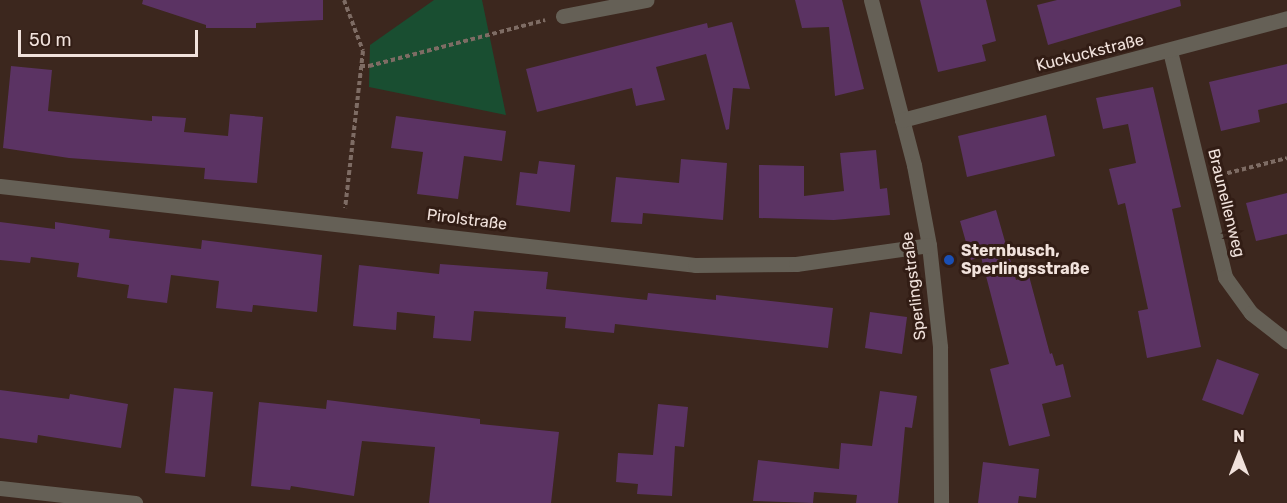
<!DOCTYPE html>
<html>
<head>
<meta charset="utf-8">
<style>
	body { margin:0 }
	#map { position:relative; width:1287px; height:503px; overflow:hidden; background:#3c271e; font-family:Rubik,sans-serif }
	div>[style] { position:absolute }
	.green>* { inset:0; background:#194e31 }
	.building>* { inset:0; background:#5b3363 }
	.path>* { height:4px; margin-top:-2px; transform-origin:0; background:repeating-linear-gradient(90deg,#7e6c64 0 4.5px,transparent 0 7.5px) }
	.minor>* { height:15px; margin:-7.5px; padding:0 7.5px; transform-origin:7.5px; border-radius:7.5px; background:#656056 }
	.dots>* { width:16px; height:16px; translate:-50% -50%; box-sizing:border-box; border:3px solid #321d15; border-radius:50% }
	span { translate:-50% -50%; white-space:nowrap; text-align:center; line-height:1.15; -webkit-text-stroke:6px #321d15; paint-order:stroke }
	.street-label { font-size:16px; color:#f1e2dc }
	.poi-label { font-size:16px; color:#f1e2dc; font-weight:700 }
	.left { translate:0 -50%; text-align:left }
	.north { position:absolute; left:1209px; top:425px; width:60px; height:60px; -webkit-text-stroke:4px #321d15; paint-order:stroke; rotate:0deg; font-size:16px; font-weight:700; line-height:24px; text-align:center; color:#f1e2dc }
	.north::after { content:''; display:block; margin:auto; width:21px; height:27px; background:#f1e2dc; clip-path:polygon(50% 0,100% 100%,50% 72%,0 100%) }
	.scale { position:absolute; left:18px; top:30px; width:180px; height:27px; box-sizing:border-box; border:3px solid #f1e2dc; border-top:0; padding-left:8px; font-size:18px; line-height:21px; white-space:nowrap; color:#f1e2dc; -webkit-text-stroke:4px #321d15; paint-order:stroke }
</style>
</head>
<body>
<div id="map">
	<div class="green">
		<div style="clip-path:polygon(434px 0,482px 0,506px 115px,369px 87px,370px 45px)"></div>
	</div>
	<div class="building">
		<div style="clip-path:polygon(143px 0,323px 0,323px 20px,256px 23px,256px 28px,206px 28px,206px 25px,142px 4px)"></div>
		<div style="clip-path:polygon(795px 0,842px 0,864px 89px,835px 96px,829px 27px,802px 28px)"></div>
		<div style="clip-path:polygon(920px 0,986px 0,996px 41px,982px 45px,986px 61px,938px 72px)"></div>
		<div style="clip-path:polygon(1057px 0,1180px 0,1181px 6px,1048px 45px,1037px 5px)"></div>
		<div style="clip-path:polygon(732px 22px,750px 89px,733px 88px,729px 129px,726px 130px,706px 54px,656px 67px,665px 100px,636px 106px,632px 88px,537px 112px,526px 69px,707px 23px,708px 28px)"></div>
		<div style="clip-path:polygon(1287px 64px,1287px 103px,1258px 110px,1260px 122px,1221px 131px,1209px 82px)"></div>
		<div style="clip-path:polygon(11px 66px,52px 70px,48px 111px,152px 121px,152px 116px,186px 118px,184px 132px,228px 136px,230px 114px,263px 117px,257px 183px,204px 179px,205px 168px,69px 158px,3px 148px)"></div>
		<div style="clip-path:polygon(1153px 87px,1181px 207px,1172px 209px,1201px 347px,1147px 358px,1138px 311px,1148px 309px,1125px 203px,1118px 205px,1109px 169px,1136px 163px,1128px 124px,1103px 129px,1096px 98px)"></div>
		<div style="clip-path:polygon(1046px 115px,1055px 156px,967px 177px,958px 136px)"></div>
		<div style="clip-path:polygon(396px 116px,506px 131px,502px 161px,464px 156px,458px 199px,417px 194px,423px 152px,391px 148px)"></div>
		<div style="clip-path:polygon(876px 150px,880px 189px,887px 188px,890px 215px,834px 220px,759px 218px,759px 165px,804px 166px,804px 196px,844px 191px,840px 153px)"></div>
		<div style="clip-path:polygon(681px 159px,727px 163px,723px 220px,643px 213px,642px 224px,611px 222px,616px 177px,679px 183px)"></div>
		<div style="clip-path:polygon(539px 161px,575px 165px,570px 212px,516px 205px,520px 172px,537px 174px)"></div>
		<div style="clip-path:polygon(1287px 193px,1287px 234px,1256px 241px,1246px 203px)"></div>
		<div style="clip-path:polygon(996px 210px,1016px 280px,1029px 276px,1050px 354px,1052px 353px,1056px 366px,1063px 364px,1071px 397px,1042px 404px,1050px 436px,1009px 446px,990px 369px,1009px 364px,981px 257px,971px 260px,960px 221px)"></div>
		<div style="clip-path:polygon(0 222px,55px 229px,55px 222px,110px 230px,109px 238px,201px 249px,202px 240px,322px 255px,317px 312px,253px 305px,252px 312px,216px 308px,219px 281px,171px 275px,167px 303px,127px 298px,129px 285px,77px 277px,79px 263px,31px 257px,30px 263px,0 260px)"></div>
		<div style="clip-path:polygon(440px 264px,548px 272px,546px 289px,647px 300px,648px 293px,716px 300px,716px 295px,833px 308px,828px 348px,615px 324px,614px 333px,565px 328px,566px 317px,474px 311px,471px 341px,433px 338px,435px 316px,397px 312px,396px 330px,353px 326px,359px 265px,439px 274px)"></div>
		<div style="clip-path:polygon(870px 312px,907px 317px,902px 354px,865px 348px)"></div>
		<div style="clip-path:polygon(1217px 359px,1259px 374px,1243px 415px,1202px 400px)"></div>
		<div style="clip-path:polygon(174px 388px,213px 392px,205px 477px,165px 473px)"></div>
		<div style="clip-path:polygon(0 390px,69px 399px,70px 394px,128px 404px,121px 448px,38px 435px,37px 443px,0 438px)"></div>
		<div style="clip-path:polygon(880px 391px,917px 396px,912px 428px,905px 427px,898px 503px,856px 503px,857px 495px,814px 492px,813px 503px,753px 501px,758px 460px,839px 469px,841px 443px,872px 446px)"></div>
		<div style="clip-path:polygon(327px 400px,480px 419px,480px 424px,559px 432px,551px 503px,429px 503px,435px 447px,362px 441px,354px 496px,291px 486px,290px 490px,251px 486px,259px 402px,326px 409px)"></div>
		<div style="clip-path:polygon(658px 404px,688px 407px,684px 447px,675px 446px,672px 496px,637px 494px,638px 484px,616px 482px,618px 453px,653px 455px)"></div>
		<div style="clip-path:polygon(983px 462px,1039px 469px,1036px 498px,1019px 496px,1018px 503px,978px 503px)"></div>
	</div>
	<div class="path">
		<div style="left:344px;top:0;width:54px;rotate:69.6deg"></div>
		<div style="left:363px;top:51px;width:158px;rotate:96.5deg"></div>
		<div style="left:360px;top:66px;width:9px"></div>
		<div style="left:369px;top:66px;width:182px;rotate:-14.6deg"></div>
		<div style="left:1220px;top:175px;width:69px;rotate:-14.2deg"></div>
	</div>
	<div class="minor">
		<div style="left:871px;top:0;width:171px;rotate:75.4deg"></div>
		<div style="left:914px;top:165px;width:81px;rotate:79.4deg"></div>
		<div style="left:929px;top:245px;width:103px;rotate:83.8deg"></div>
		<div style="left:940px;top:347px;width:156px;rotate:89.6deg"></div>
		<div style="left:563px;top:16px;width:85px;rotate:-10.9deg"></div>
		<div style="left:1170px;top:51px;width:233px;rotate:76.3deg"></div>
		<div style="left:1225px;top:277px;width:44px;rotate:54.2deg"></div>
		<div style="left:1251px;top:313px;width:46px;rotate:37.9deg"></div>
		<div style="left:902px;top:120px;width:398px;rotate:-14.8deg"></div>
		<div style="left:0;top:186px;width:699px;rotate:6.48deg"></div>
		<div style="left:695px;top:265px;width:101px;rotate:-0.6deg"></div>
		<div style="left:796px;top:264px;width:134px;rotate:-8.1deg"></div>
		<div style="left:0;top:488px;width:136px;rotate:6.3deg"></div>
	</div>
	<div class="dots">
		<div style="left:949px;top:260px;background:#1a4fb4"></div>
	</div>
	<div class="street-label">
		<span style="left:1090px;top:53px;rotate:-14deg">Kuckuckstraße</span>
		<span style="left:1226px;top:203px;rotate:76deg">Braunellenweg</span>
		<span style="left:467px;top:220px;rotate:7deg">Pirolstraße</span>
		<span style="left:914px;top:286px;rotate:-97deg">Sperlingstraße</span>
	</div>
	<div class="poi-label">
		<span class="left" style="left:961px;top:260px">Sternbusch,<br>Sperlingsstraße</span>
	</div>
	<div class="north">N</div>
	<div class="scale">50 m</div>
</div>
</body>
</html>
